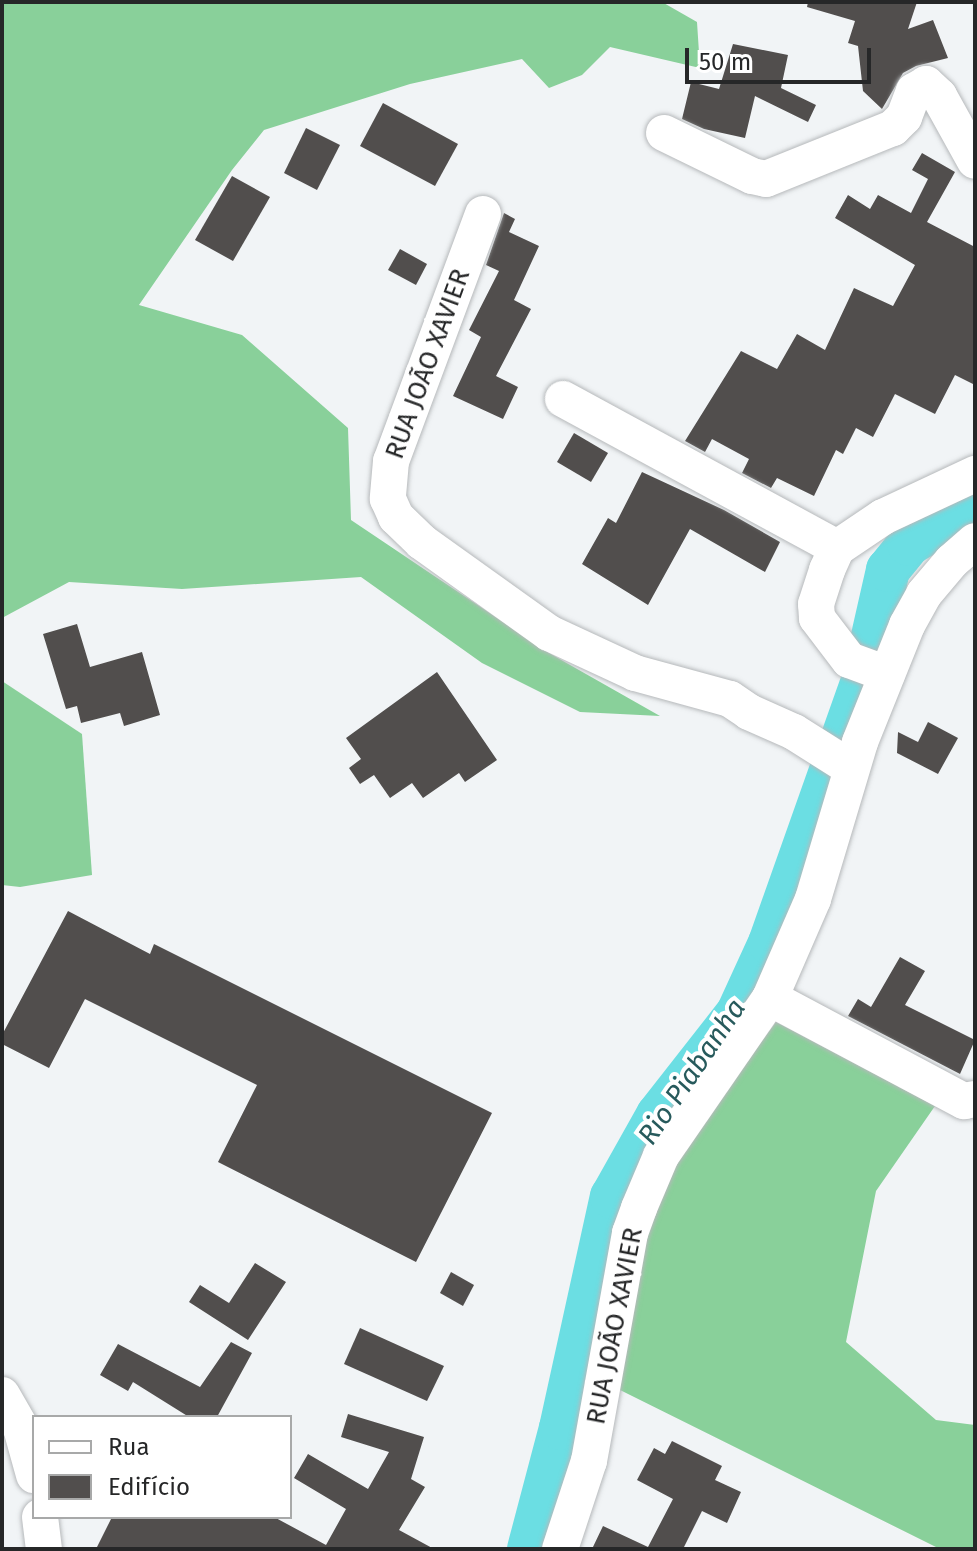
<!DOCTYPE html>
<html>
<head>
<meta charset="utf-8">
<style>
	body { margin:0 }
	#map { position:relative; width:977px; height:1551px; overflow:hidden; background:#f1f4f6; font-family:"Fira Sans",sans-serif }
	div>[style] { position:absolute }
	.forest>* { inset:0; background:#89d09a }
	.river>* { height:44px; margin:-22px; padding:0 22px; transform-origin:22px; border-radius:22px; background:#6bdee3 }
	.building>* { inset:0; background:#514e4d }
	.roads { filter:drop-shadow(0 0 2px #b6b9bb) drop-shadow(0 0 2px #b6b9bb) }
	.minor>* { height:36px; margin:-18px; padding:0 18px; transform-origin:18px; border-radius:18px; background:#fff }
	span { translate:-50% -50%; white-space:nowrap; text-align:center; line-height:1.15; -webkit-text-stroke:8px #fff; paint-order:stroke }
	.street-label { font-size:26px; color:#262728 }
	.water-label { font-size:28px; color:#275a5c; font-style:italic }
	.frame { position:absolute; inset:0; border:4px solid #262728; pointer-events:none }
	.legend { position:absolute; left:32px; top:1415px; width:260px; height:104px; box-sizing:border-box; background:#fff; border:2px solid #a8a9a9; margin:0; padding:10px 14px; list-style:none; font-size:24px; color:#262728 }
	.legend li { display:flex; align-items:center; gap:16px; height:40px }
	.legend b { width:40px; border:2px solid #a8a9a9 }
	.scale { position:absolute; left:685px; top:48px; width:186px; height:36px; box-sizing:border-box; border:4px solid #262728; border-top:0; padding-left:10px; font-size:24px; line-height:28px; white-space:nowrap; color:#262728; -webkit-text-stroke:6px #fff; paint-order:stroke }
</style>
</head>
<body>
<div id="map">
	<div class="forest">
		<div style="clip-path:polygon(2px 2px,662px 2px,697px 22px,700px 68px,610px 47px,582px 75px,549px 88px,522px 59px,410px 84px,264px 130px,232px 170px,139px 305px,242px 335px,348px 428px,351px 520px,549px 653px,660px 716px,580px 712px,482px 663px,361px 577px,182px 589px,69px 582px,2px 618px)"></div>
		<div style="clip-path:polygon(2px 681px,82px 734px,92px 875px,20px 887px,2px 885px)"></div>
		<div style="clip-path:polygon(776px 1022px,935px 1106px,876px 1191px,846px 1342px,936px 1420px,975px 1425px,975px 1549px,940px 1549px,616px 1388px,644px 1239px,677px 1156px)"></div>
	</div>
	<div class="river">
		<div style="left:529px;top:1549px;width:125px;rotate:-75.2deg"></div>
		<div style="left:561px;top:1428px;width:237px;rotate:-77.6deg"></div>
		<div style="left:612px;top:1197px;width:94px;rotate:-60.7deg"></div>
		<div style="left:658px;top:1115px;width:130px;rotate:-51.9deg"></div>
		<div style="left:738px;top:1013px;width:77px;rotate:-65.4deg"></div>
		<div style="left:770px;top:943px;width:279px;rotate:-70.5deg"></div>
		<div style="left:863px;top:680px;width:113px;rotate:-77.2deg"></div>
		<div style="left:888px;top:570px;width:33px;rotate:-51deg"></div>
		<div style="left:909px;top:544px;width:77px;rotate:-31.2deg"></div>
	</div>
	<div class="building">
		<div style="clip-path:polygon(808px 2px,917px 2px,908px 29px,933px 20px,948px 58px,916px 66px,903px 73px,882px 109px,863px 91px,858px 46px,848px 43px,855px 21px,807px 7px)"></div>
		<div style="clip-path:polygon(733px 44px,788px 55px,781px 88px,816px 105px,808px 122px,755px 96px,745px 138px,704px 129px,682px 119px,691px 82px,719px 89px)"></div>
		<div style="clip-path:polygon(383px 103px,458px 144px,435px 186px,360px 146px)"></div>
		<div style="clip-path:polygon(306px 128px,340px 145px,317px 190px,284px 173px)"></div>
		<div style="clip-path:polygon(922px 153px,955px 172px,927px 222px,975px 247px,975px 385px,955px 375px,935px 414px,895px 394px,873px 437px,856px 428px,843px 454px,836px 450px,814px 496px,777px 478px,771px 488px,742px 473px,749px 459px,712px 439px,705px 452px,685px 441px,741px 351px,777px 369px,797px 334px,825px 350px,854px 288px,893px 306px,915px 265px,835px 218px,848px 195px,870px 209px,878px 195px,911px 213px,928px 179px,912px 170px)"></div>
		<div style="clip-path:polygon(232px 176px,270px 197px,233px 261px,195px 240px)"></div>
		<div style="clip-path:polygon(504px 213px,515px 219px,509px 232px,539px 246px,514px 300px,531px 309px,496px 376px,518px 387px,503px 419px,453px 396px,481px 337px,469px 330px,499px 271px,486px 265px)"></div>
		<div style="clip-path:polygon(400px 249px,427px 264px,416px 285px,388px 270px)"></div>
		<div style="clip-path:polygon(574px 433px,608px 453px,591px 482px,557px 462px)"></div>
		<div style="clip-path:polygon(642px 472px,724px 510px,780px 542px,765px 572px,690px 529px,648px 605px,582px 564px,608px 518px,616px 523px)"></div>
		<div style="clip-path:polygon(77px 624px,90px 667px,142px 652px,160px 715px,124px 726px,120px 713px,81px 723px,77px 706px,66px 709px,43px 634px)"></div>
		<div style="clip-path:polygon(437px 672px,497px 760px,465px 782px,459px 773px,423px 798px,412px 783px,390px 798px,374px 775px,360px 784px,349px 768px,361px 759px,346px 738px)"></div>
		<div style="clip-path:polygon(928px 722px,958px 738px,938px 774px,897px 753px,898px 732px,918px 742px)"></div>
		<div style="clip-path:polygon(68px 911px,150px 954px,154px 944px,492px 1113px,416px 1262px,218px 1162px,257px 1085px,85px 999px,49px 1068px,2px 1044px,2px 1035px)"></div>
		<div style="clip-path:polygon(900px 957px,925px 971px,905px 1005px,975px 1040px,960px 1074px,848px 1016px,858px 999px,871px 1007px)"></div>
		<div style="clip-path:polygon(255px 1263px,286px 1282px,248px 1340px,189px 1302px,200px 1285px,229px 1303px)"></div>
		<div style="clip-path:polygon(451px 1272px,474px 1285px,463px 1306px,440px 1293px)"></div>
		<div style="clip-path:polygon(360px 1328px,444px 1366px,427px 1401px,344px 1364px)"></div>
		<div style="clip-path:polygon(231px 1342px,252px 1353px,217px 1417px,189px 1417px,133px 1382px,128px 1391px,100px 1375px,118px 1344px,200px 1387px)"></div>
		<div style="clip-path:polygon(348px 1414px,424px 1437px,411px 1479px,425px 1487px,399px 1530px,434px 1549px,96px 1549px,112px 1517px,274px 1517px,326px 1545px,346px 1509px,294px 1478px,308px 1454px,368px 1489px,389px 1452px,341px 1437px)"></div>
		<div style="clip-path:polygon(672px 1441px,722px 1466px,715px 1480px,741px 1492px,727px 1523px,702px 1511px,683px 1549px,592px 1549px,603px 1526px,648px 1547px,673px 1499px,637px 1480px,654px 1448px,665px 1454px)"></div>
	</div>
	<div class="roads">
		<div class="minor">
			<div style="left:664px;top:133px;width:98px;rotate:26deg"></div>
			<div style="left:752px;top:176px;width:14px;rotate:12deg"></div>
			<div style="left:766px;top:179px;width:137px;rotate:-21.9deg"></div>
			<div style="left:893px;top:128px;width:16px;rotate:-45deg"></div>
			<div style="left:904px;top:117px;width:28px;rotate:-69deg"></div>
			<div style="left:914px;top:91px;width:14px;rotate:-30deg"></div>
			<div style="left:926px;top:84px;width:18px;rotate:43deg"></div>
			<div style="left:939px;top:96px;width:74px;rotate:61deg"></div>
			<div style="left:483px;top:214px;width:264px;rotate:110.4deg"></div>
			<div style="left:391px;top:461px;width:38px;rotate:95deg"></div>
			<div style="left:388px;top:499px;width:20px;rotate:66deg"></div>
			<div style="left:396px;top:517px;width:36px;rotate:44deg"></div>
			<div style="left:422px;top:542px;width:156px;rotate:35.6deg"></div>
			<div style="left:549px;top:633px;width:95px;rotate:24.9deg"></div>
			<div style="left:635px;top:673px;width:98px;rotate:15.3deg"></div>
			<div style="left:730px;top:699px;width:23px;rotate:34deg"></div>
			<div style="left:749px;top:712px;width:49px;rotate:24deg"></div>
			<div style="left:794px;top:732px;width:67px;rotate:32.3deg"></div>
			<div style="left:563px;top:399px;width:312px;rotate:28.5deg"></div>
			<div style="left:887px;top:674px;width:40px;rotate:-159.8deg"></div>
			<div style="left:849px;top:660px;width:53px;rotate:-127.3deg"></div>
			<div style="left:817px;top:618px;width:14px;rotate:-94deg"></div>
			<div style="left:816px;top:604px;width:36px;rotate:-72deg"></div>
			<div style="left:827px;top:570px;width:24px;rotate:-66deg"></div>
			<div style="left:837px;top:548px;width:55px;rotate:-34deg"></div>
			<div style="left:883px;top:517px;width:102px;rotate:-25.1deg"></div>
			<div style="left:770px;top:998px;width:220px;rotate:28deg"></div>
			<div style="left:964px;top:1101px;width:11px;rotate:-10deg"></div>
			<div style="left:2px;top:1395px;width:38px;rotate:60deg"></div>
			<div style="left:21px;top:1428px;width:49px;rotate:74.5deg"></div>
			<div style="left:40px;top:1517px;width:32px;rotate:83deg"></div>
			<div style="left:560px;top:1549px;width:93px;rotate:-71.8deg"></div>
			<div style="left:589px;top:1461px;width:232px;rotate:-79.8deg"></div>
			<div style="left:630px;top:1233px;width:27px;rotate:-70deg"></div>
			<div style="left:639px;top:1208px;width:56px;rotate:-67.1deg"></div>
			<div style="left:661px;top:1156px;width:192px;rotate:-55.4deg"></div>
			<div style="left:770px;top:998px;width:108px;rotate:-66.5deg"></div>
			<div style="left:813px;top:899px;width:164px;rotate:-73.3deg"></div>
			<div style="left:860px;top:742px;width:126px;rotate:-68.1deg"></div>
			<div style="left:907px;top:625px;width:35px;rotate:-61deg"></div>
			<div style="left:924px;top:594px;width:43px;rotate:-49.7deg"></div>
			<div style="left:952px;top:561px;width:30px;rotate:-41deg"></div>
		</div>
	</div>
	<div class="street-label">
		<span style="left:428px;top:364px;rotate:-70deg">RUA JOÃO XAVIER</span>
		<span style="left:615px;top:1326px;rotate:-79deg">RUA JOÃO XAVIER</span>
	</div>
	<div class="water-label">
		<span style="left:692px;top:1072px;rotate:-56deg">Rio Piabanha</span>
	</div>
	<div class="frame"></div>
	<ul class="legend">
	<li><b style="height:10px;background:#fff"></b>Rua</li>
	<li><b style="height:22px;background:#514e4d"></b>Edifício</li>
	</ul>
	<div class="scale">50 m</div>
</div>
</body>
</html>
